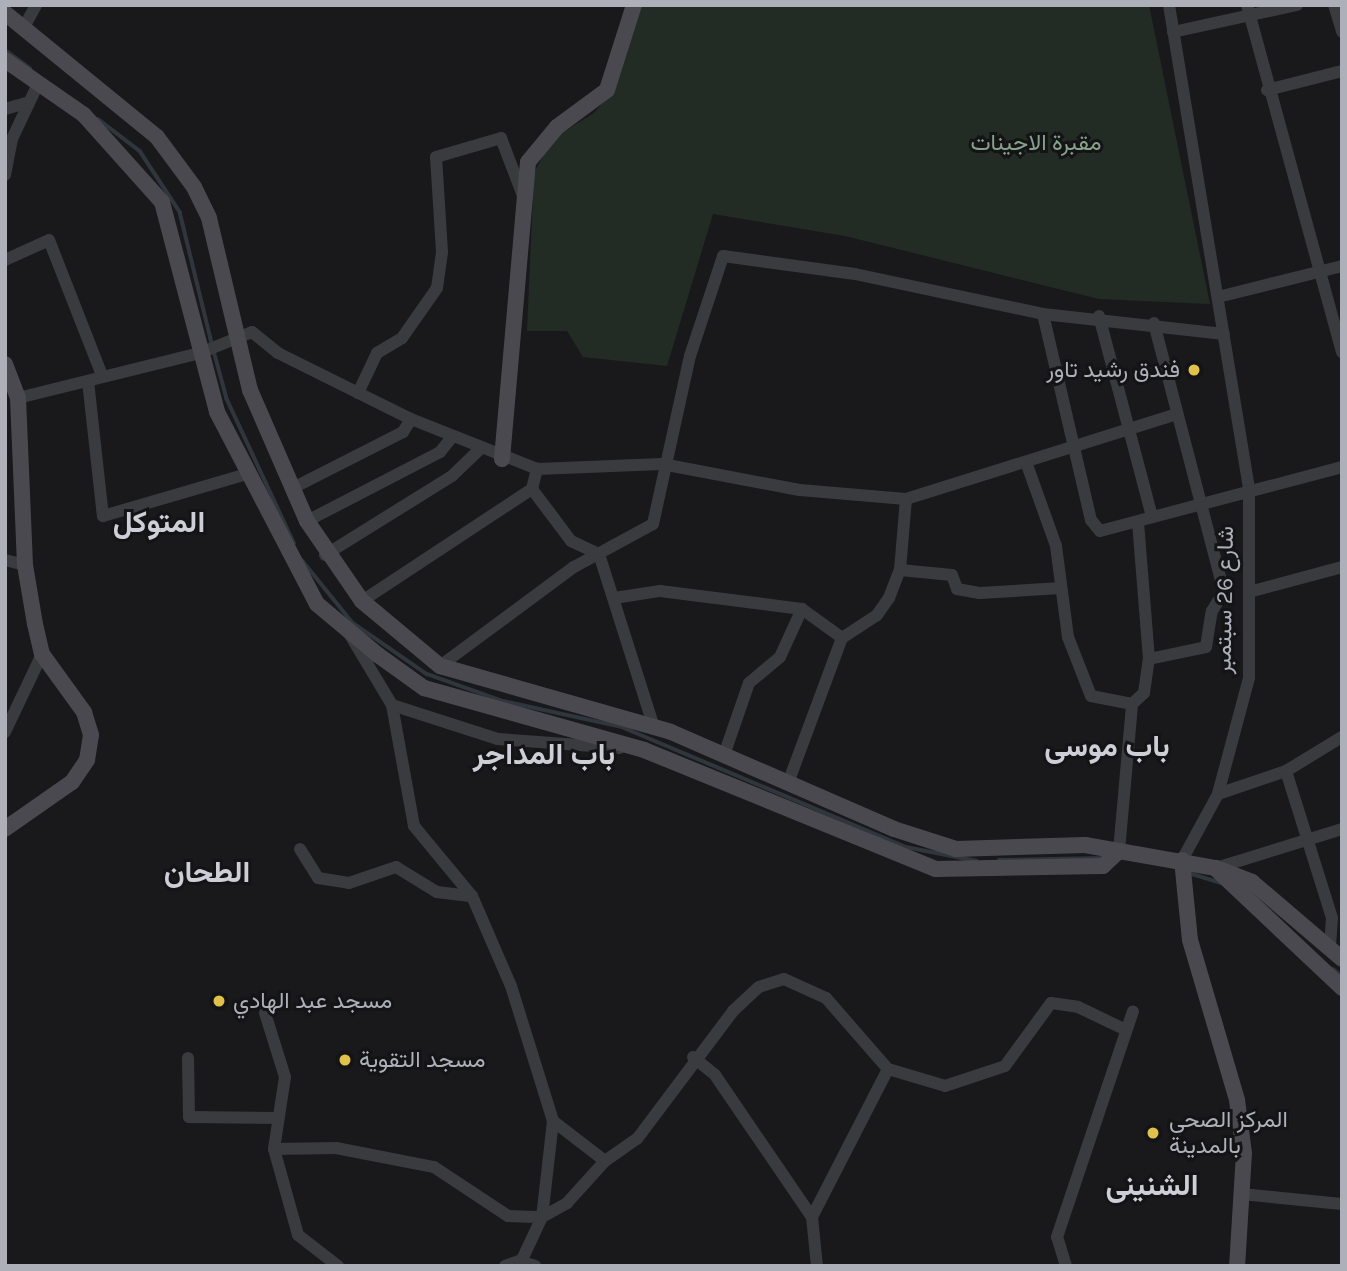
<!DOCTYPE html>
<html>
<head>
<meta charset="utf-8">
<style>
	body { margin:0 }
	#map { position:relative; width:1347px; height:1271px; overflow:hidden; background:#19191b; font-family:Karla,Vazirmatn,sans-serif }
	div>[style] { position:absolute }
	.green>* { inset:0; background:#232b25 }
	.stream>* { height:3.5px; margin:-1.75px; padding:0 1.75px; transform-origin:1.75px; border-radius:1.75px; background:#30363e }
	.street>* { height:12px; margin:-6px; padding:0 6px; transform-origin:6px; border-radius:6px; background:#3a3b3f }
	.secondary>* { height:16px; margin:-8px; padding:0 8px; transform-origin:8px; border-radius:8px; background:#49494f }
	.dots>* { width:19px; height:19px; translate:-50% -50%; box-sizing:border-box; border:4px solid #141416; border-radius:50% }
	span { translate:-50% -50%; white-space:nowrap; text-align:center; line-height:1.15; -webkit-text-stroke:6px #141416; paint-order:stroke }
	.park-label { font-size:23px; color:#86a28b }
	.poi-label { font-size:23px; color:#adafb9 }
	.right { translate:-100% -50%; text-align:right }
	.left { translate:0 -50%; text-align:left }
	.street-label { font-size:23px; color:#adafb9 }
	.district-label { font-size:30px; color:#cdced6; font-weight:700 }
	.frame { position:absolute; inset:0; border:7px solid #adafb9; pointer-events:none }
</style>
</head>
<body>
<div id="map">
	<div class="green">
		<div style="clip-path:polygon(638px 5px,1149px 5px,1210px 304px,1099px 299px,845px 236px,713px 214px,667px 366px,583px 357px,567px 331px,527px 331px,534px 173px,552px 139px,594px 113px,615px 88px)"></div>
	</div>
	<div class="stream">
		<div style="left:5px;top:50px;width:31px;rotate:36deg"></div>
		<div style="left:98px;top:119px;width:53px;rotate:37.3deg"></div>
		<div style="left:140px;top:151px;width:73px;rotate:56.7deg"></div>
		<div style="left:180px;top:212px;width:135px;rotate:76.3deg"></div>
		<div style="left:214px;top:351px;width:50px;rotate:74.8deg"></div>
		<div style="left:227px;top:399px;width:159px;rotate:65deg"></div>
		<div style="left:302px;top:560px;width:81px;rotate:51deg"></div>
		<div style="left:353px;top:623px;width:90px;rotate:34.6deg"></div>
		<div style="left:427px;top:674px;width:81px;rotate:19.6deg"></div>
		<div style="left:503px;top:701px;width:122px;rotate:12.3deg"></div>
		<div style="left:622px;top:727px;width:308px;rotate:22.9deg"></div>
		<div style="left:906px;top:847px;width:72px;rotate:11.2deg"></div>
		<div style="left:999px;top:860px;width:104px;rotate:-1.1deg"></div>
		<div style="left:1189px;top:873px;width:34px;rotate:17deg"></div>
		<div style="left:1333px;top:969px;width:11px;rotate:38deg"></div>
	</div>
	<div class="street">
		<div style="left:1169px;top:5px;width:492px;rotate:80.6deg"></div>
		<div style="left:1249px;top:490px;width:188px;rotate:90deg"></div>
		<div style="left:1249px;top:678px;width:120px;rotate:105deg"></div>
		<div style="left:1218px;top:794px;width:75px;rotate:118.6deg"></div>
		<div style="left:1247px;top:5px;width:360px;rotate:74.7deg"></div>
		<div style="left:1334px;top:5px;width:28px;rotate:73deg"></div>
		<div style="left:24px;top:27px;width:25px;rotate:-61deg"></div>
		<div style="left:1173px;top:32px;width:127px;rotate:-12.3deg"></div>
		<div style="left:1267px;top:90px;width:77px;rotate:-14.2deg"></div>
		<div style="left:5px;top:109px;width:22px;rotate:-16deg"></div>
		<div style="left:5px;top:175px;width:37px;rotate:-79deg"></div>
		<div style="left:12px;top:139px;width:59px;rotate:-64.7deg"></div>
		<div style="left:5px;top:260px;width:48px;rotate:-24.4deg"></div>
		<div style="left:49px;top:240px;width:143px;rotate:68.6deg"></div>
		<div style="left:1218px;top:297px;width:128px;rotate:-14deg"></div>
		<div style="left:1043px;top:314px;width:212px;rotate:76.9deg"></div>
		<div style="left:1091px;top:520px;width:14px;rotate:51deg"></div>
		<div style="left:1100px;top:531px;width:250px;rotate:-14.8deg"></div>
		<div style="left:1099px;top:316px;width:208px;rotate:75.2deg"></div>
		<div style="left:88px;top:381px;width:136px;rotate:83.7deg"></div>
		<div style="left:103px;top:516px;width:150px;rotate:-16.3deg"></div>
		<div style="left:358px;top:393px;width:44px;rotate:-64.6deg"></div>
		<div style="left:377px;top:353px;width:29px;rotate:-31deg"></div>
		<div style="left:402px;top:338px;width:61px;rotate:-55deg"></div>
		<div style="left:437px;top:288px;width:36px;rotate:-82deg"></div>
		<div style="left:442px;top:252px;width:95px;rotate:-93.6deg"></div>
		<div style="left:436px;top:157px;width:68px;rotate:-16.3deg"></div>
		<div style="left:501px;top:138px;width:62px;rotate:69.2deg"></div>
		<div style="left:18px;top:398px;width:187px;rotate:-13.9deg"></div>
		<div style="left:200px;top:353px;width:56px;rotate:-22deg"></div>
		<div style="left:252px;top:332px;width:33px;rotate:39deg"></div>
		<div style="left:278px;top:353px;width:148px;rotate:26.4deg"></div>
		<div style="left:411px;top:419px;width:136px;rotate:21.6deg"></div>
		<div style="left:537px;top:469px;width:125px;rotate:-2.3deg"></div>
		<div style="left:662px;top:464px;width:140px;rotate:10.7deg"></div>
		<div style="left:800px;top:490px;width:106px;rotate:4.9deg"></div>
		<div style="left:906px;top:499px;width:284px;rotate:-17.4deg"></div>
		<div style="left:1026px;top:462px;width:89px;rotate:70.3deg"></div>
		<div style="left:1056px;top:546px;width:92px;rotate:82.5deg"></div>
		<div style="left:1068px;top:637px;width:63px;rotate:68.7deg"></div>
		<div style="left:1091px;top:696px;width:42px;rotate:11deg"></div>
		<div style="left:291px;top:489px;width:126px;rotate:-27deg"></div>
		<div style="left:403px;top:432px;width:15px;rotate:-58deg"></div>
		<div style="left:532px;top:489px;width:65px;rotate:53.1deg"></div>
		<div style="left:571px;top:541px;width:31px;rotate:25deg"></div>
		<div style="left:599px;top:554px;width:182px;rotate:72.4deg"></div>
		<div style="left:307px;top:521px;width:150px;rotate:-27.4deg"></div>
		<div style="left:440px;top:452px;width:19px;rotate:-51deg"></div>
		<div style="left:325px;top:555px;width:150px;rotate:-31.9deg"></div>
		<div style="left:452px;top:476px;width:39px;rotate:-44deg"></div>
		<div style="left:5px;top:560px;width:21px;rotate:14deg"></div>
		<div style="left:900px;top:570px;width:52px;rotate:5.5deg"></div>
		<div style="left:952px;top:575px;width:15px;rotate:70deg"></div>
		<div style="left:957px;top:589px;width:23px;rotate:10deg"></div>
		<div style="left:980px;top:593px;width:81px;rotate:-3.5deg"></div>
		<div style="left:1249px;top:592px;width:96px;rotate:-15deg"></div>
		<div style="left:614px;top:598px;width:47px;rotate:-8.7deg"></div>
		<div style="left:660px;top:591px;width:143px;rotate:7.2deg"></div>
		<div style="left:802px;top:609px;width:49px;rotate:35.9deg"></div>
		<div style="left:362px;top:601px;width:204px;rotate:-33.4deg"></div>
		<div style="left:532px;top:489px;width:21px;rotate:-76deg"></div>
		<div style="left:350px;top:635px;width:82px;rotate:59deg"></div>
		<div style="left:392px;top:705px;width:123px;rotate:79.7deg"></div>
		<div style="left:414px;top:826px;width:91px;rotate:50.4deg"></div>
		<div style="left:472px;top:896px;width:98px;rotate:66.6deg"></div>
		<div style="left:511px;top:986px;width:141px;rotate:72.7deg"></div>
		<div style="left:553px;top:1121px;width:97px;rotate:96.5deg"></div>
		<div style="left:542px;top:1217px;width:29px;rotate:-29deg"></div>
		<div style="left:567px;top:1203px;width:57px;rotate:-47.9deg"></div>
		<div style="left:605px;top:1161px;width:66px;rotate:-142.4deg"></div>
		<div style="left:1149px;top:659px;width:58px;rotate:-11.9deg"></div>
		<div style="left:1206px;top:647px;width:36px;rotate:-81deg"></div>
		<div style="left:1212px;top:611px;width:22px;rotate:-58deg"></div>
		<div style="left:1224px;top:592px;width:278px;rotate:-104.6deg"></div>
		<div style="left:440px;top:666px;width:167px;rotate:-36.5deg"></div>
		<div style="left:574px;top:567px;width:90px;rotate:-28.6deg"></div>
		<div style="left:653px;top:524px;width:172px;rotate:-77.6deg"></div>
		<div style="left:690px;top:356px;width:105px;rotate:-71.7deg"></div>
		<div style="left:723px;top:256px;width:133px;rotate:7.8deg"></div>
		<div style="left:855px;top:274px;width:192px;rotate:12deg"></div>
		<div style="left:1043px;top:314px;width:182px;rotate:6.3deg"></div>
		<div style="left:392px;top:705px;width:111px;rotate:17.8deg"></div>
		<div style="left:498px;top:739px;width:122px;rotate:4.2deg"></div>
		<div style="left:5px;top:732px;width:86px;rotate:-64.6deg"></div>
		<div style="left:724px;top:755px;width:76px;rotate:-70.9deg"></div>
		<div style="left:749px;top:683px;width:40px;rotate:-40deg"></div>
		<div style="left:780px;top:657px;width:53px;rotate:-65.4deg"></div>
		<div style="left:1286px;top:771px;width:154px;rotate:72.6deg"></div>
		<div style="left:1332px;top:918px;width:30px;rotate:94deg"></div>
		<div style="left:788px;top:783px;width:155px;rotate:-69.6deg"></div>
		<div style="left:842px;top:638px;width:42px;rotate:-33.3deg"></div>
		<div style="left:877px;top:615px;width:21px;rotate:-55deg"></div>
		<div style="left:889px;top:598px;width:30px;rotate:-69deg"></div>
		<div style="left:900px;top:570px;width:71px;rotate:-85.2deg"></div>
		<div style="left:1218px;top:794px;width:72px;rotate:-18.7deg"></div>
		<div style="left:1286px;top:771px;width:66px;rotate:-31.3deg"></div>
		<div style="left:300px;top:849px;width:34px;rotate:58deg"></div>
		<div style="left:318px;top:878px;width:31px;rotate:9deg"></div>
		<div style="left:349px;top:883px;width:50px;rotate:-18.8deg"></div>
		<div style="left:396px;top:867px;width:48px;rotate:31.4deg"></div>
		<div style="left:437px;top:892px;width:35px;rotate:7deg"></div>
		<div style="left:1119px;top:851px;width:148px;rotate:-84.9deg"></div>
		<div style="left:1132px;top:704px;width:16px;rotate:-43deg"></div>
		<div style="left:1144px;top:693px;width:34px;rotate:-82deg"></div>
		<div style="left:1149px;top:659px;width:136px;rotate:-94.6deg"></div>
		<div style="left:1216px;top:868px;width:132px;rotate:-17.2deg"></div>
		<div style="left:265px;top:1013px;width:67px;rotate:72.6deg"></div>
		<div style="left:285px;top:1077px;width:73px;rotate:98.7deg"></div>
		<div style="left:274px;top:1149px;width:89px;rotate:74.4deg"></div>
		<div style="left:298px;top:1235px;width:51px;rotate:37.8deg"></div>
		<div style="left:693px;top:1057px;width:28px;rotate:39deg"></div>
		<div style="left:715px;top:1075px;width:172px;rotate:55.7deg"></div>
		<div style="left:812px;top:1217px;width:49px;rotate:84.2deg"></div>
		<div style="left:188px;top:1058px;width:59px;rotate:89deg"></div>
		<div style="left:189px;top:1117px;width:89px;rotate:0.6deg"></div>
		<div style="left:274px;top:1149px;width:62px;rotate:-0.9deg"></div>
		<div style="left:336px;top:1148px;width:100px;rotate:11deg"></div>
		<div style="left:434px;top:1167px;width:89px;rotate:33.5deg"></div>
		<div style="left:508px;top:1216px;width:34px;rotate:2deg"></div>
		<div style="left:542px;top:1217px;width:54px;rotate:115.1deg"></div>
		<div style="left:605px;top:1161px;width:39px;rotate:-35deg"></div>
		<div style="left:637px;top:1139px;width:160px;rotate:-53.1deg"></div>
		<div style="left:733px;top:1011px;width:35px;rotate:-43deg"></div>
		<div style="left:759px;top:987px;width:26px;rotate:-18deg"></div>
		<div style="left:784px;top:979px;width:46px;rotate:24.3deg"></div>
		<div style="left:826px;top:998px;width:94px;rotate:48.9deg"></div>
		<div style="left:888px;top:1069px;width:59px;rotate:16.6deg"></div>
		<div style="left:945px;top:1086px;width:63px;rotate:-18.4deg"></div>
		<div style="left:1005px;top:1066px;width:78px;rotate:-53.9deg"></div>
		<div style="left:1051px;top:1003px;width:27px;rotate:8deg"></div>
		<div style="left:1078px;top:1007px;width:53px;rotate:25.6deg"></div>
		<div style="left:1241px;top:1194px;width:101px;rotate:5.7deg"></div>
		<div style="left:812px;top:1217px;width:166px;rotate:-62.8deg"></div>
		<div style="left:505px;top:1266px;width:15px;rotate:-20deg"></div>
		<div style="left:519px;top:1261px;width:17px;rotate:17deg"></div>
		<div style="left:1066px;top:1266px;width:30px;rotate:-107deg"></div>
		<div style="left:1057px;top:1237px;width:238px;rotate:-71.4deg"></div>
	</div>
	<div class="secondary">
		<div style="left:5px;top:13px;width:196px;rotate:39.2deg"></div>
		<div style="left:157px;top:137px;width:62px;rotate:53.5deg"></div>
		<div style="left:194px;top:187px;width:34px;rotate:64deg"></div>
		<div style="left:209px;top:218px;width:177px;rotate:76.6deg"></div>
		<div style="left:250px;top:390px;width:143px;rotate:66.5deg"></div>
		<div style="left:307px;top:521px;width:97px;rotate:55.5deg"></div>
		<div style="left:362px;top:601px;width:102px;rotate:39.8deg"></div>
		<div style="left:440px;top:666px;width:240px;rotate:15.9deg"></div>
		<div style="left:671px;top:732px;width:243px;rotate:23.5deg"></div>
		<div style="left:894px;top:829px;width:65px;rotate:17.9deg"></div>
		<div style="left:956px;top:849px;width:129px;rotate:-1.8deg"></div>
		<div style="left:1085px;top:845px;width:133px;rotate:10deg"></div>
		<div style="left:1216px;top:868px;width:39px;rotate:21deg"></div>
		<div style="left:1252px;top:882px;width:118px;rotate:40.5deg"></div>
		<div style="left:5px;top:60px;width:96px;rotate:34.8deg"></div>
		<div style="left:84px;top:115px;width:117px;rotate:48.1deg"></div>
		<div style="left:162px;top:202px;width:217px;rotate:75.3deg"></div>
		<div style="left:217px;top:412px;width:216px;rotate:62.5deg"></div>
		<div style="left:317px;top:604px;width:80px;rotate:39.9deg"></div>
		<div style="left:378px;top:655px;width:57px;rotate:35.7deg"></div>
		<div style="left:424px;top:688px;width:229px;rotate:15.7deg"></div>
		<div style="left:644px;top:750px;width:315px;rotate:22.2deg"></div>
		<div style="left:936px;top:869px;width:167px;rotate:-1deg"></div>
		<div style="left:1103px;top:866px;width:22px;rotate:-43deg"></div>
		<div style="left:5px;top:364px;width:36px;rotate:69deg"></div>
		<div style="left:18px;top:398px;width:167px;rotate:87.6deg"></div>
		<div style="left:25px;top:565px;width:60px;rotate:80.4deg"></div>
		<div style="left:35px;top:624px;width:31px;rotate:77deg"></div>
		<div style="left:42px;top:654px;width:72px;rotate:54.1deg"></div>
		<div style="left:84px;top:712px;width:24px;rotate:73deg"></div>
		<div style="left:91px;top:735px;width:25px;rotate:99deg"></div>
		<div style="left:87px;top:760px;width:27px;rotate:124deg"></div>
		<div style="left:72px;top:782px;width:82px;rotate:145deg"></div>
		<div style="left:502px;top:459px;width:298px;rotate:-85deg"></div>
		<div style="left:528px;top:162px;width:45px;rotate:-50.4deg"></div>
		<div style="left:557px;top:127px;width:62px;rotate:-36.5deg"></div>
		<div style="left:607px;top:90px;width:89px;rotate:-72.4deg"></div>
		<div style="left:1182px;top:860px;width:80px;rotate:84.3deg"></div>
		<div style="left:1190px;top:940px;width:167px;rotate:73.6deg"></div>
		<div style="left:1237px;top:1100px;width:53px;rotate:82.5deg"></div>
		<div style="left:1244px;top:1153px;width:113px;rotate:93.5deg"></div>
		<div style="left:1217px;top:870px;width:172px;rotate:43.3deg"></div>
	</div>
	<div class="dots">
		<div style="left:1194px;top:370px;background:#e0c14c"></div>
		<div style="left:219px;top:1001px;background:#e0c14c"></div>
		<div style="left:345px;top:1060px;background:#e0c14c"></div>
		<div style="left:1153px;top:1133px;background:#e0c14c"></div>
	</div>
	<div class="park-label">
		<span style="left:1036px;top:143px">مقبرة الاجينات</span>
	</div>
	<div class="poi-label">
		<span class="right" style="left:1180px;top:370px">فندق رشيد تاور</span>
		<span class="left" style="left:233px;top:1001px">مسجد عبد الهادي</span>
		<span class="left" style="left:359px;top:1060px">مسجد التقوية</span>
		<span class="left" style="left:1169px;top:1133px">المركز الصحي<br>بالمدينة</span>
	</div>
	<div class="street-label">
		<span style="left:1225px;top:600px;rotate:-89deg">شارع 26 سبتمبر</span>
	</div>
	<div class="district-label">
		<span style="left:159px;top:522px">المتوكل</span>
		<span style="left:1107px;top:746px">باب موسى</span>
		<span style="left:544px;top:754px">باب المداجر</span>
		<span style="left:207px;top:872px">الطحان</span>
		<span style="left:1152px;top:1185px">الشنينى</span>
	</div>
	<div class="frame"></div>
</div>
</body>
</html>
